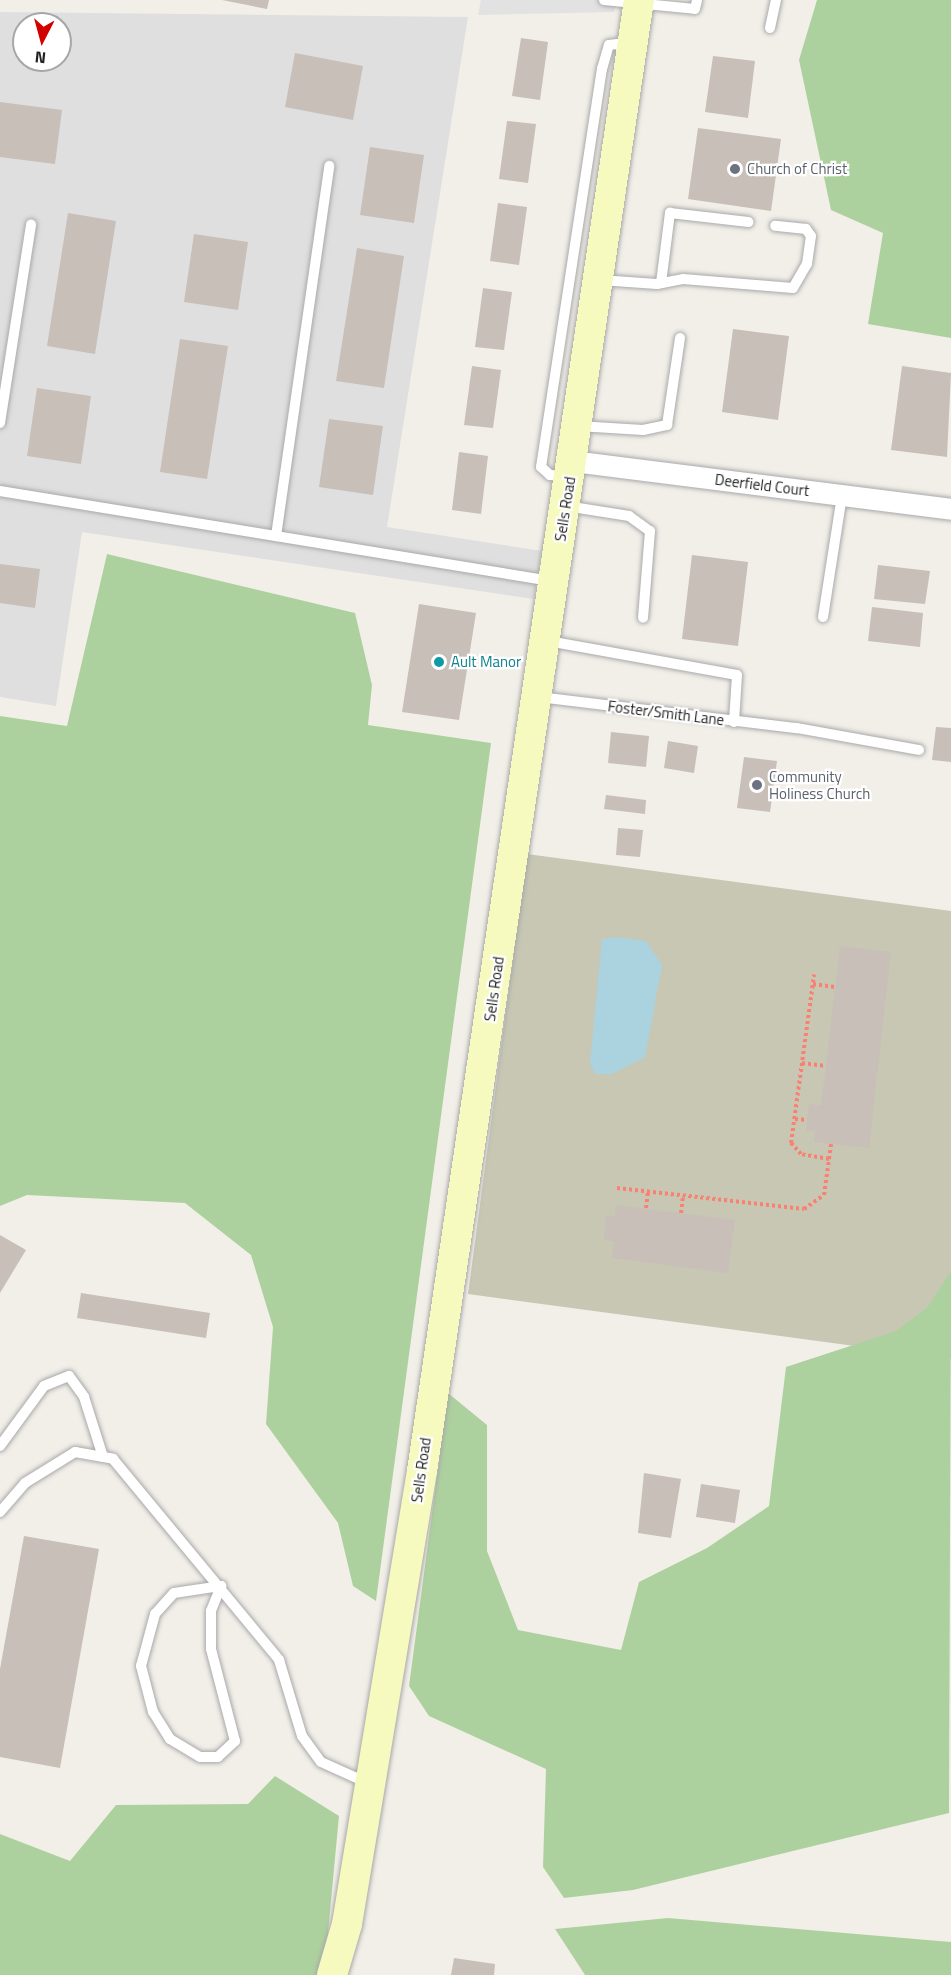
<!DOCTYPE html>
<html>
<head>
<meta charset="utf-8">
<style>
	body { margin:0 }
	#map { position:relative; width:951px; height:1975px; overflow:hidden; background:#f2efe9; font-family:"Titillium Web",sans-serif }
	div>[style] { position:absolute }
	.residential>* { inset:0; background:#e0dfdf }
	.construction>* { inset:0; background:#c7c7b4 }
	.forest>* { inset:0; background:#add19e }
	.parking>* { inset:0; background:#e2e2e2 }
	.water>* { inset:0; background:#aad3df }
	.building>* { inset:0; background:#c7bfb8 }
	.path>* { height:4px; margin-top:-2px; transform-origin:0; background:repeating-linear-gradient(90deg,#fa8072 0 3px,transparent 0 6px) }
	.roads { filter:drop-shadow(0 0 2px #a9a9a9) drop-shadow(0 0 2px #a9a9a9) }
	.lane>* { height:10px; margin:-5px; padding:0 5px; transform-origin:5px; border-radius:5px; background:#fff }
	.street>* { height:21px; margin:-10.5px; padding:0 10.5px; transform-origin:10.5px; border-radius:10.5px; background:#fff }
	.secondary>* { height:30px; margin:-15px; padding:0 15px; transform-origin:15px; border-radius:15px; background:#f7fabf }
	.dots>* { width:16px; height:16px; translate:-50% -50%; box-sizing:border-box; border:3px solid #fff; border-radius:50% }
	span { translate:-50% -50%; white-space:nowrap; text-align:center; line-height:1.15; -webkit-text-stroke:4.5px #fff; paint-order:stroke }
	.worship-label { font-size:15px; color:#5b616d }
	.left { translate:0 -50%; text-align:left }
	.street-label { font-size:15px; color:#222 }
	.culture-label { font-size:15px; color:#0d838f }
	.north { position:absolute; left:12px; top:12px; width:60px; height:60px; box-sizing:border-box; background:#fff; border:2px solid #a7a7a7; border-radius:50%; rotate:186deg; font-size:16px; font-weight:700; line-height:24px; text-align:center; color:#222 }
	.north::after { content:''; display:block; margin:auto; width:21px; height:27px; background:#d40000; clip-path:polygon(50% 0,100% 100%,50% 72%,0 100%) }
</style>
</head>
<body>
<div id="map">
	<div class="residential">
		<div style="clip-path:polygon(evenodd,0 12px,468px 17px,387px 527px,542px 551px,534px 599px,82px 532px,56px 706px,0 697px,0 12px,24px 24px,60px 24px,60px 60px,24px 60px,24px 24px)"></div>
	</div>
	<div class="construction">
		<div style="clip-path:polygon(527px 854px,951px 911px,951px 1359px,468px 1294px)"></div>
	</div>
	<div class="forest">
		<div style="clip-path:polygon(817px 0,951px 0,951px 338px,868px 324px,883px 233px,831px 210px,799px 60px)"></div>
		<div style="clip-path:polygon(107px 554px,355px 613px,372px 685px,368px 725px,491px 743px,376px 1601px,353px 1586px,338px 1523px,266px 1424px,273px 1327px,251px 1255px,185px 1203px,27px 1195px,0 1206px,0 716px,67px 726px)"></div>
		<div style="clip-path:polygon(951px 1271px,949px 1813px,633px 1890px,564px 1898px,543px 1867px,546px 1769px,429px 1716px,409px 1686px,448px 1393px,487px 1425px,487px 1551px,518px 1630px,621px 1650px,639px 1582px,707px 1548px,769px 1506px,786px 1367px,896px 1331px,927px 1308px)"></div>
		<div style="clip-path:polygon(275px 1776px,339px 1816px,324px 1975px,0 1975px,0 1834px,70px 1861px,116px 1805px,248px 1804px)"></div>
		<div style="clip-path:polygon(668px 1918px,951px 1942px,951px 1975px,585px 1975px,555px 1929px)"></div>
	</div>
	<div class="parking">
		<div style="clip-path:polygon(481px 0,616px 0,614px 12px,478px 15px)"></div>
	</div>
	<div class="water">
		<div style="clip-path:polygon(616px 937px,646px 941px,662px 965px,645px 1057px,612px 1074px,595px 1074px,590px 1063px,602px 939px)"></div>
	</div>
	<div class="building">
		<div style="clip-path:polygon(222px 0,269px 0,267px 9px)"></div>
		<div style="clip-path:polygon(521px 38px,548px 42px,540px 100px,512px 96px)"></div>
		<div style="clip-path:polygon(295px 53px,363px 66px,353px 120px,285px 107px)"></div>
		<div style="clip-path:polygon(713px 56px,755px 61px,748px 118px,705px 112px)"></div>
		<div style="clip-path:polygon(0 102px,62px 110px,55px 164px,0 157px)"></div>
		<div style="clip-path:polygon(507px 121px,536px 124px,528px 183px,499px 179px)"></div>
		<div style="clip-path:polygon(698px 128px,781px 139px,771px 211px,688px 199px)"></div>
		<div style="clip-path:polygon(370px 147px,424px 155px,414px 223px,360px 215px)"></div>
		<div style="clip-path:polygon(498px 203px,527px 207px,519px 265px,490px 261px)"></div>
		<div style="clip-path:polygon(68px 213px,116px 221px,95px 354px,47px 346px)"></div>
		<div style="clip-path:polygon(194px 234px,248px 242px,238px 310px,184px 302px)"></div>
		<div style="clip-path:polygon(357px 248px,404px 256px,384px 388px,336px 381px)"></div>
		<div style="clip-path:polygon(483px 288px,512px 292px,504px 350px,475px 347px)"></div>
		<div style="clip-path:polygon(733px 329px,789px 336px,778px 420px,722px 412px)"></div>
		<div style="clip-path:polygon(180px 339px,228px 346px,207px 479px,160px 472px)"></div>
		<div style="clip-path:polygon(472px 366px,501px 370px,493px 428px,464px 425px)"></div>
		<div style="clip-path:polygon(902px 366px,951px 373px,947px 457px,891px 450px)"></div>
		<div style="clip-path:polygon(37px 388px,91px 396px,81px 464px,27px 456px)"></div>
		<div style="clip-path:polygon(329px 419px,383px 426px,373px 495px,319px 487px)"></div>
		<div style="clip-path:polygon(459px 452px,488px 456px,481px 514px,452px 510px)"></div>
		<div style="clip-path:polygon(692px 555px,748px 562px,738px 646px,682px 639px)"></div>
		<div style="clip-path:polygon(0 564px,40px 569px,35px 608px,0 603px)"></div>
		<div style="clip-path:polygon(878px 565px,930px 571px,925px 604px,874px 599px)"></div>
		<div style="clip-path:polygon(419px 604px,476px 613px,459px 720px,402px 712px)"></div>
		<div style="clip-path:polygon(872px 607px,923px 613px,920px 647px,868px 641px)"></div>
		<div style="clip-path:polygon(936px 727px,951px 728px,951px 762px,932px 760px)"></div>
		<div style="clip-path:polygon(611px 732px,649px 736px,646px 767px,608px 763px)"></div>
		<div style="clip-path:polygon(668px 741px,698px 746px,694px 773px,664px 768px)"></div>
		<div style="clip-path:polygon(744px 757px,777px 761px,770px 812px,737px 808px)"></div>
		<div style="clip-path:polygon(606px 795px,646px 800px,645px 814px,604px 809px)"></div>
		<div style="clip-path:polygon(618px 828px,643px 830px,640px 857px,616px 855px)"></div>
		<div style="clip-path:polygon(840px 946px,891px 952px,869px 1148px,814px 1142px,815px 1131px,806px 1130px,809px 1104px,821px 1106px)"></div>
		<div style="clip-path:polygon(616px 1205px,735px 1220px,728px 1273px,612px 1258px,614px 1241px,604px 1240px,606px 1215px,615px 1217px)"></div>
		<div style="clip-path:polygon(0 1235px,26px 1250px,0 1293px)"></div>
		<div style="clip-path:polygon(81px 1293px,210px 1313px,206px 1338px,77px 1318px)"></div>
		<div style="clip-path:polygon(644px 1473px,681px 1479px,671px 1538px,638px 1533px)"></div>
		<div style="clip-path:polygon(701px 1484px,740px 1490px,735px 1523px,696px 1517px)"></div>
		<div style="clip-path:polygon(24px 1536px,99px 1549px,60px 1768px,0 1757px,0 1669px)"></div>
		<div style="clip-path:polygon(454px 1958px,495px 1964px,494px 1975px,451px 1975px)"></div>
	</div>
	<div class="path">
		<div style="left:813px;top:984px;width:22px;rotate:8deg"></div>
		<div style="left:802px;top:1063px;width:24px;rotate:7deg"></div>
		<div style="left:795px;top:1119px;width:12px;rotate:5deg"></div>
		<div style="left:829px;top:1159px;width:15px;rotate:-82deg"></div>
		<div style="left:617px;top:1188px;width:188px;rotate:6.4deg"></div>
		<div style="left:804px;top:1209px;width:24px;rotate:-35deg"></div>
		<div style="left:824px;top:1195px;width:36px;rotate:-82deg"></div>
		<div style="left:829px;top:1159px;width:28px;rotate:-170deg"></div>
		<div style="left:801px;top:1154px;width:15px;rotate:-132deg"></div>
		<div style="left:791px;top:1143px;width:170px;rotate:-82.2deg"></div>
		<div style="left:646px;top:1208px;width:16px;rotate:-83deg"></div>
		<div style="left:681px;top:1213px;width:17px;rotate:-83deg"></div>
	</div>
	<div class="roads">
		<div class="lane">
			<div style="left:604px;top:0;width:91px;rotate:5.6deg"></div>
			<div style="left:695px;top:9px;width:9px;rotate:-77deg"></div>
			<div style="left:770px;top:28px;width:29px;rotate:-78deg"></div>
			<div style="left:600px;top:280px;width:57px;rotate:4deg"></div>
			<div style="left:657px;top:284px;width:26px;rotate:-11deg"></div>
			<div style="left:683px;top:279px;width:110px;rotate:4.7deg"></div>
			<div style="left:793px;top:288px;width:28px;rotate:-60deg"></div>
			<div style="left:807px;top:264px;width:28px;rotate:-82deg"></div>
			<div style="left:811px;top:236px;width:9px;rotate:-126deg"></div>
			<div style="left:806px;top:229px;width:31px;rotate:-174deg"></div>
			<div style="left:661px;top:283px;width:71px;rotate:-82.7deg"></div>
			<div style="left:670px;top:213px;width:79px;rotate:6.6deg"></div>
			<div style="left:0;top:423px;width:201px;rotate:-81.1deg"></div>
			<div style="left:578px;top:426px;width:65px;rotate:3.5deg"></div>
			<div style="left:643px;top:430px;width:25px;rotate:-12deg"></div>
			<div style="left:667px;top:425px;width:88px;rotate:-81.5deg"></div>
			<div style="left:567px;top:476px;width:17px;rotate:-177deg"></div>
			<div style="left:550px;top:475px;width:12px;rotate:-138deg"></div>
			<div style="left:541px;top:467px;width:403px;rotate:-81.3deg"></div>
			<div style="left:602px;top:69px;width:25px;rotate:-74deg"></div>
			<div style="left:609px;top:45px;width:23px;rotate:-7deg"></div>
			<div style="left:0;top:491px;width:558px;rotate:9.28deg"></div>
			<div style="left:566px;top:506px;width:64px;rotate:9deg"></div>
			<div style="left:629px;top:516px;width:26px;rotate:36deg"></div>
			<div style="left:650px;top:531px;width:87px;rotate:94.6deg"></div>
			<div style="left:276px;top:536px;width:374px;rotate:-81.8deg"></div>
			<div style="left:823px;top:617px;width:122px;rotate:-81.1deg"></div>
			<div style="left:548px;top:641px;width:192px;rotate:10.2deg"></div>
			<div style="left:737px;top:675px;width:47px;rotate:93.7deg"></div>
			<div style="left:539px;top:697px;width:260px;rotate:6.9deg"></div>
			<div style="left:797px;top:728px;width:124px;rotate:10.2deg"></div>
			<div style="left:0;top:1446px;width:74px;rotate:-53.7deg"></div>
			<div style="left:44px;top:1386px;width:27px;rotate:-22deg"></div>
			<div style="left:69px;top:1376px;width:26px;rotate:54deg"></div>
			<div style="left:84px;top:1397px;width:63px;rotate:72.4deg"></div>
			<div style="left:0;top:1512px;width:38px;rotate:-49deg"></div>
			<div style="left:25px;top:1483px;width:59px;rotate:-31.8deg"></div>
			<div style="left:75px;top:1452px;width:39px;rotate:10deg"></div>
			<div style="left:113px;top:1459px;width:261px;rotate:50.4deg"></div>
			<div style="left:279px;top:1660px;width:79px;rotate:73.2deg"></div>
			<div style="left:302px;top:1736px;width:32px;rotate:54deg"></div>
			<div style="left:321px;top:1762px;width:51px;rotate:24.1deg"></div>
			<div style="left:221px;top:1586px;width:27px;rotate:112deg"></div>
			<div style="left:211px;top:1611px;width:38px;rotate:90deg"></div>
			<div style="left:211px;top:1649px;width:95px;rotate:75.4deg"></div>
			<div style="left:235px;top:1741px;width:23px;rotate:137deg"></div>
			<div style="left:218px;top:1757px;width:18px;rotate:180deg"></div>
			<div style="left:200px;top:1757px;width:35px;rotate:-149deg"></div>
			<div style="left:170px;top:1739px;width:32px;rotate:-122deg"></div>
			<div style="left:153px;top:1712px;width:48px;rotate:-104.6deg"></div>
			<div style="left:141px;top:1666px;width:54px;rotate:-74.9deg"></div>
			<div style="left:155px;top:1614px;width:28px;rotate:-48deg"></div>
			<div style="left:174px;top:1593px;width:48px;rotate:-8.5deg"></div>
		</div>
		<div class="street">
			<div style="left:572px;top:461px;width:382px;rotate:7.2deg"></div>
		</div>
		<div class="secondary">
			<div style="left:332px;top:1975px;width:53px;rotate:-73.6deg"></div>
			<div style="left:347px;top:1924px;width:459px;rotate:-80.6deg"></div>
			<div style="left:422px;top:1471px;width:1487px;rotate:-81.61deg"></div>
		</div>
	</div>
	<div class="dots">
		<div style="left:735px;top:169px;background:#6b7280"></div>
		<div style="left:439px;top:662px;background:#0f9aa8"></div>
		<div style="left:757px;top:785px;background:#6b7280"></div>
	</div>
	<div class="worship-label">
		<span class="left" style="left:747px;top:169px">Church of Christ</span>
		<span class="left" style="left:769px;top:785px">Community<br>Holiness Church</span>
	</div>
	<div class="street-label">
		<span style="left:762px;top:485px;rotate:7deg">Deerfield Court</span>
		<span style="left:565px;top:509px;rotate:-81deg">Sells Road</span>
		<span style="left:666px;top:713px;rotate:7deg">Foster/Smith Lane</span>
		<span style="left:494px;top:989px;rotate:-82deg">Sells Road</span>
		<span style="left:421px;top:1470px;rotate:-82deg">Sells Road</span>
	</div>
	<div class="culture-label">
		<span class="left" style="left:451px;top:662px">Ault Manor</span>
	</div>
	<div class="north">N</div>
</div>
</body>
</html>
